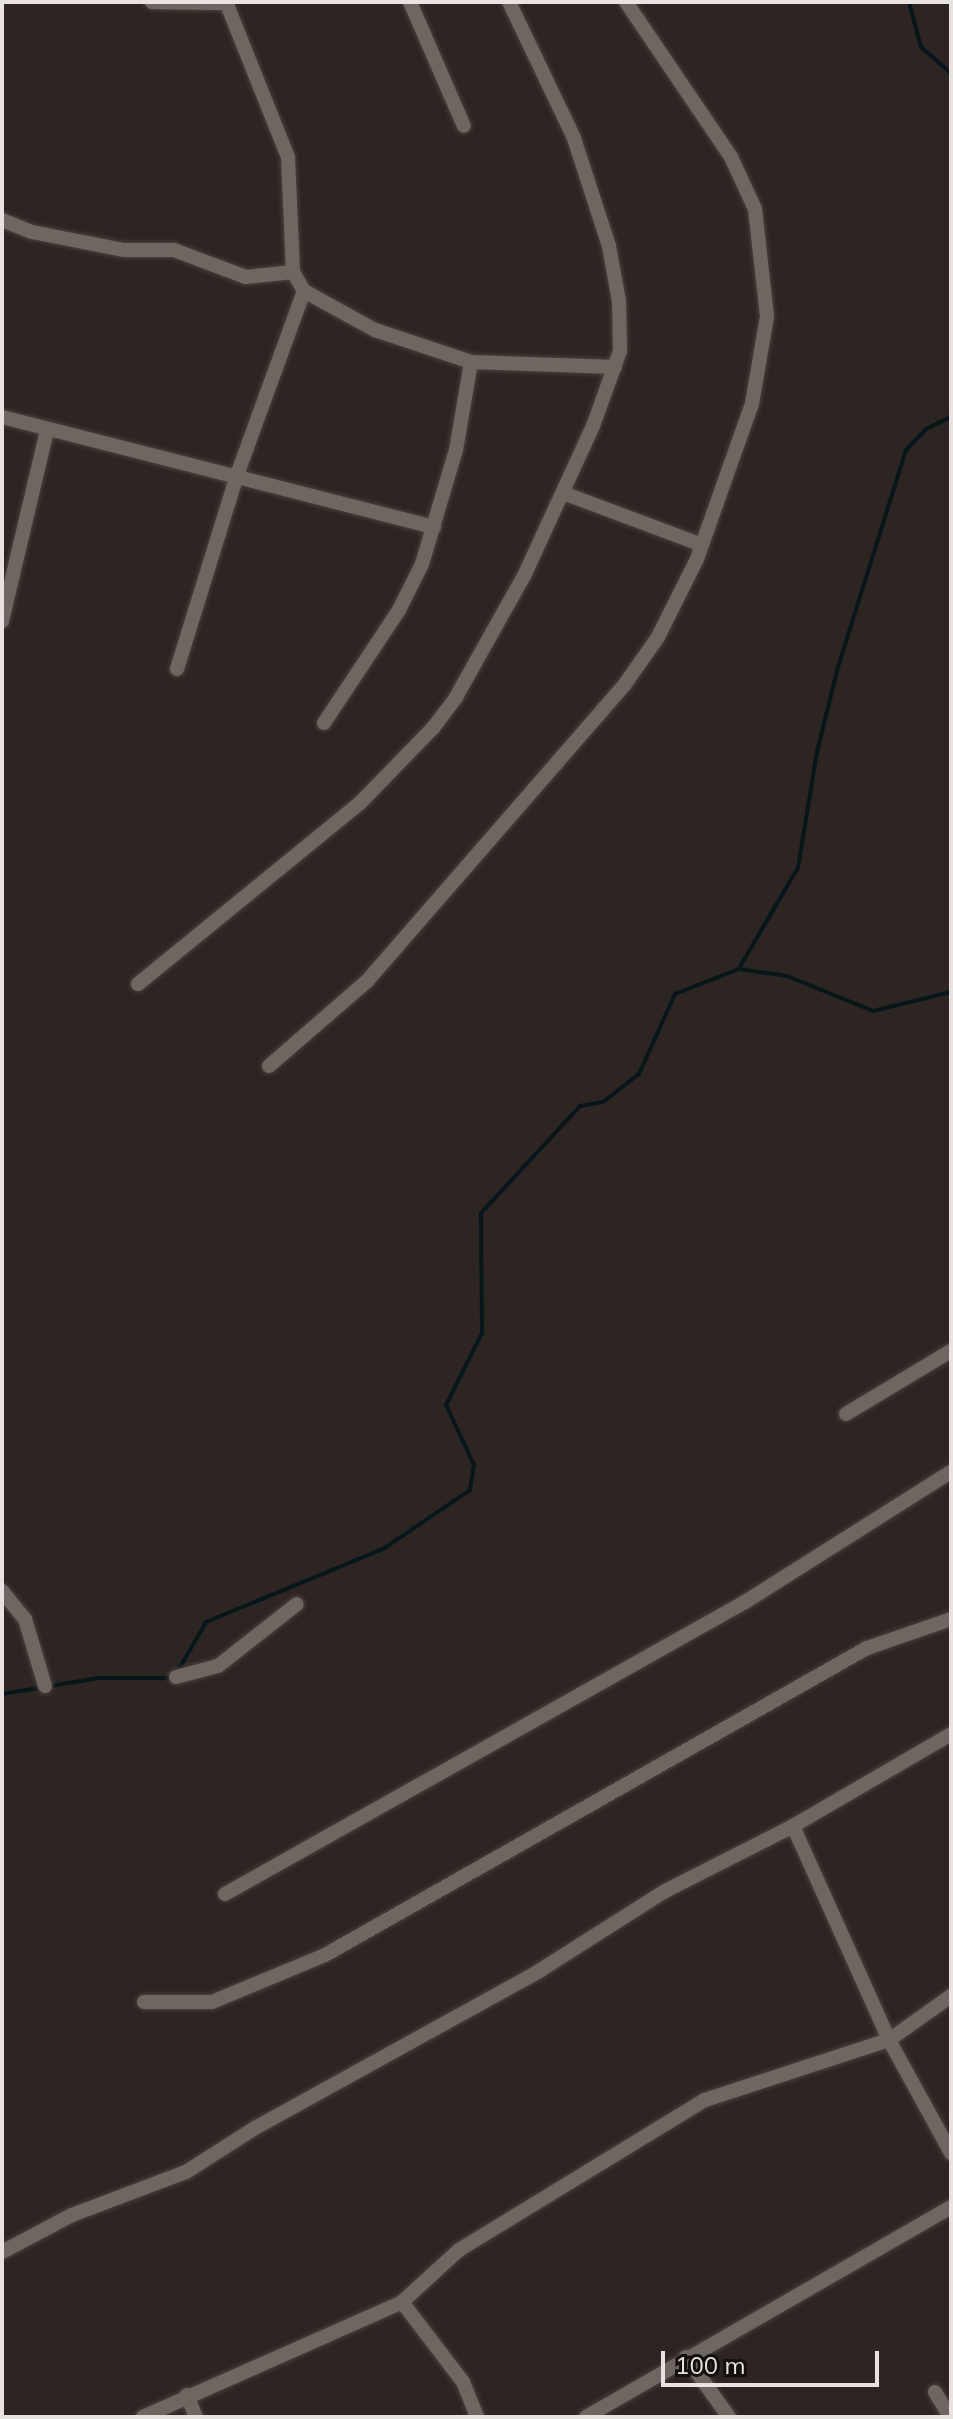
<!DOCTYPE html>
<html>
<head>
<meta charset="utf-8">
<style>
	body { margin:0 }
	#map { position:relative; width:953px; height:2419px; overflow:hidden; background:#2d2521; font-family:Mulish,sans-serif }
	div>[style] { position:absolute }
	.stream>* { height:4px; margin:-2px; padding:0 2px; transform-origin:2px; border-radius:2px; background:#07161b }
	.roads { filter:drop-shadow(0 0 2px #48413e) drop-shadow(0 0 2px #48413e) }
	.minor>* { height:14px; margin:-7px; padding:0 7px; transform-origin:7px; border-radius:7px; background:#6f6662 }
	span { translate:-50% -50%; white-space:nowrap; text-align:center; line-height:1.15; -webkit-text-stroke:6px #130f0d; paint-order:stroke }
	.frame { position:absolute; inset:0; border:4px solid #e8e3e0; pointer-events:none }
	.scale { position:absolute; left:661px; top:2351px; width:218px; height:36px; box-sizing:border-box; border:4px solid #e8e3e0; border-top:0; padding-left:10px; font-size:24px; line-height:28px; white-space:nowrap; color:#e8e3e0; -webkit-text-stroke:6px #130f0d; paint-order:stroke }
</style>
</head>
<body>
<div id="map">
	<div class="stream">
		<div style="left:909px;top:2px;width:47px;rotate:75.1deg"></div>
		<div style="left:921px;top:47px;width:40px;rotate:41deg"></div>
		<div style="left:739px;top:968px;width:116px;rotate:-59.5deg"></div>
		<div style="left:798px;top:868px;width:118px;rotate:-80.7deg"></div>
		<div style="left:817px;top:752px;width:88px;rotate:-76.1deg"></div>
		<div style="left:838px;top:667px;width:227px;rotate:-72.6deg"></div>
		<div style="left:906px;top:450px;width:29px;rotate:-46deg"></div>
		<div style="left:926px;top:429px;width:28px;rotate:-26deg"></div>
		<div style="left:2px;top:1694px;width:98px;rotate:-9.4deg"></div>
		<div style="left:99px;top:1678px;width:68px"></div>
		<div style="left:167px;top:1678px;width:15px;rotate:-37deg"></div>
		<div style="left:179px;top:1669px;width:54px;rotate:-60.1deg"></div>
		<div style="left:206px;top:1622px;width:191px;rotate:-22.4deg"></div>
		<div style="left:383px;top:1549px;width:105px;rotate:-34.1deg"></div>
		<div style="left:470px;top:1490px;width:25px;rotate:-81deg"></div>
		<div style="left:474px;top:1465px;width:66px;rotate:-115deg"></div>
		<div style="left:446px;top:1405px;width:80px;rotate:-63.4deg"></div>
		<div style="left:482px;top:1333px;width:120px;rotate:-90.5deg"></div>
		<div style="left:481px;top:1213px;width:146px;rotate:-47.2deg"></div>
		<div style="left:580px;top:1106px;width:23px;rotate:-10deg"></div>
		<div style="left:603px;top:1102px;width:46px;rotate:-37.9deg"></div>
		<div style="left:639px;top:1074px;width:88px;rotate:-65.8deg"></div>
		<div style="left:675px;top:994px;width:69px;rotate:-21.3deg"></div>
		<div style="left:739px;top:969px;width:49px;rotate:8.3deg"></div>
		<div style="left:787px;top:976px;width:93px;rotate:22.1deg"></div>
		<div style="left:873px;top:1011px;width:80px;rotate:-13.7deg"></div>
	</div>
	<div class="roads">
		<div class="minor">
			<div style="left:152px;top:2px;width:74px;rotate:0.8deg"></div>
			<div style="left:226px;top:2px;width:167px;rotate:68.2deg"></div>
			<div style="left:288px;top:157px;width:115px;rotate:87.5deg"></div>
			<div style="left:293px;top:272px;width:22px;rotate:60deg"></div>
			<div style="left:304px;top:291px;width:81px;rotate:28.8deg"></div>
			<div style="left:375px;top:330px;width:101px;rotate:18.4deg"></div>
			<div style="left:471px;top:362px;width:144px;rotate:2deg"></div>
			<div style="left:410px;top:2px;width:135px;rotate:66.5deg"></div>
			<div style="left:2px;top:220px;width:32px;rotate:22deg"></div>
			<div style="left:32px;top:232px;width:94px;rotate:11.1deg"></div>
			<div style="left:124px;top:250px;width:50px"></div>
			<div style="left:174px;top:250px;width:77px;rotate:20.6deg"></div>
			<div style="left:246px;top:277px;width:47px;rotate:-6.1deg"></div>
			<div style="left:2px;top:417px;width:446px;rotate:14.3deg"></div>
			<div style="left:563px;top:493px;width:148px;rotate:20.5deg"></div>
			<div style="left:2px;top:621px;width:195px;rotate:-76.7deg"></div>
			<div style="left:177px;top:669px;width:203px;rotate:-72.8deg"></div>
			<div style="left:237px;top:475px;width:196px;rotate:-70deg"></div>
			<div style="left:324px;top:723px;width:136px;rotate:-56.4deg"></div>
			<div style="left:399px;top:610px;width:51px;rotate:-63.4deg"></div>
			<div style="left:422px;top:564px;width:119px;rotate:-73.4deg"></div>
			<div style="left:456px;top:450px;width:89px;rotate:-80.3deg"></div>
			<div style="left:138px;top:984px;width:286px;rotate:-39.2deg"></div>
			<div style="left:360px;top:803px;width:105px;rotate:-45.8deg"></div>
			<div style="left:433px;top:728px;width:39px;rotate:-53deg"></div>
			<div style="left:456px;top:697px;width:139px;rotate:-60.7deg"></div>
			<div style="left:524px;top:576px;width:165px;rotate:-65.3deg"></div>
			<div style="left:593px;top:426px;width:80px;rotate:-70.2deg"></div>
			<div style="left:620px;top:351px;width:50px;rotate:-91.1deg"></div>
			<div style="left:619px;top:301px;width:56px;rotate:-100.3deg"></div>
			<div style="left:609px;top:246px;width:114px;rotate:-108deg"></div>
			<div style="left:574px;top:138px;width:151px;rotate:-115.5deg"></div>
			<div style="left:269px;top:1066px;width:130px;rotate:-40.9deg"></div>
			<div style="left:367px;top:981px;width:393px;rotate:-49deg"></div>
			<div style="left:625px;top:684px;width:57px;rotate:-54.9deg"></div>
			<div style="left:658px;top:637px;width:87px;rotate:-63.4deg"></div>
			<div style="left:697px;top:559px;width:164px;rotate:-70.5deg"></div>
			<div style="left:752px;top:404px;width:89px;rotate:-80.3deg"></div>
			<div style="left:767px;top:316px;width:108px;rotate:-96.4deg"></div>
			<div style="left:755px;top:209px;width:57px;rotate:-114.8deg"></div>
			<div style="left:731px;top:157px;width:187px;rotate:-124.1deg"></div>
			<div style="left:846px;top:1414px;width:122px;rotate:-31deg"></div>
			<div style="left:2px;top:1591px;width:36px;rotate:51deg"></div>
			<div style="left:25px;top:1619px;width:70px;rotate:73.4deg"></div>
			<div style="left:176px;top:1677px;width:43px;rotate:-14.7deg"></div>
			<div style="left:218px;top:1666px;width:100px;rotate:-38.1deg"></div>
			<div style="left:793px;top:1826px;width:235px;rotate:65.8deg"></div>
			<div style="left:889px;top:2040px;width:76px;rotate:-35.4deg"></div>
			<div style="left:225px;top:1894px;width:596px;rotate:-29.32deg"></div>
			<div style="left:745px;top:1602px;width:244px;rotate:-32.3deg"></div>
			<div style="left:144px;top:2002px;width:68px"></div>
			<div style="left:212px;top:2002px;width:122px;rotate:-22.6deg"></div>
			<div style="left:325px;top:1955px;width:623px;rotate:-29.53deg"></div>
			<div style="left:867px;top:1648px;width:89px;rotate:-19deg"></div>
			<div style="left:2px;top:2252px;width:79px;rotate:-27.9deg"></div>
			<div style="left:72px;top:2215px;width:122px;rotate:-20.7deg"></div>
			<div style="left:186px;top:2172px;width:82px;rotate:-32.5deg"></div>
			<div style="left:255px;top:2128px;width:325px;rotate:-28.9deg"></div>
			<div style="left:539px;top:1971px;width:149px;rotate:-32.4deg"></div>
			<div style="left:665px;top:1891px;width:144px;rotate:-26.9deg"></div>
			<div style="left:793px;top:1826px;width:183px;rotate:-30.2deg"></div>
			<div style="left:402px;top:2302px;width:77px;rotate:-42.4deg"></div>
			<div style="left:459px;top:2250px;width:288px;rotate:-31.4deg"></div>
			<div style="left:705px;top:2100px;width:194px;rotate:-18.1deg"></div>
			<div style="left:889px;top:2040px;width:129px;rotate:61.2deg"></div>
			<div style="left:686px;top:2357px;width:74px;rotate:54.4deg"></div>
			<div style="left:935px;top:2392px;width:29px;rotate:59deg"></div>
			<div style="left:187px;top:2395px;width:24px;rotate:68deg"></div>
			<div style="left:143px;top:2417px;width:283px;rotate:-23.9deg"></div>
			<div style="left:402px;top:2302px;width:101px;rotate:52.7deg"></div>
			<div style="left:463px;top:2382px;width:38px;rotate:68deg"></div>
			<div style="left:586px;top:2417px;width:421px;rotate:-29.9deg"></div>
		</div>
	</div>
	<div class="frame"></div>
	<div class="scale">100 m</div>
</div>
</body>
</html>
